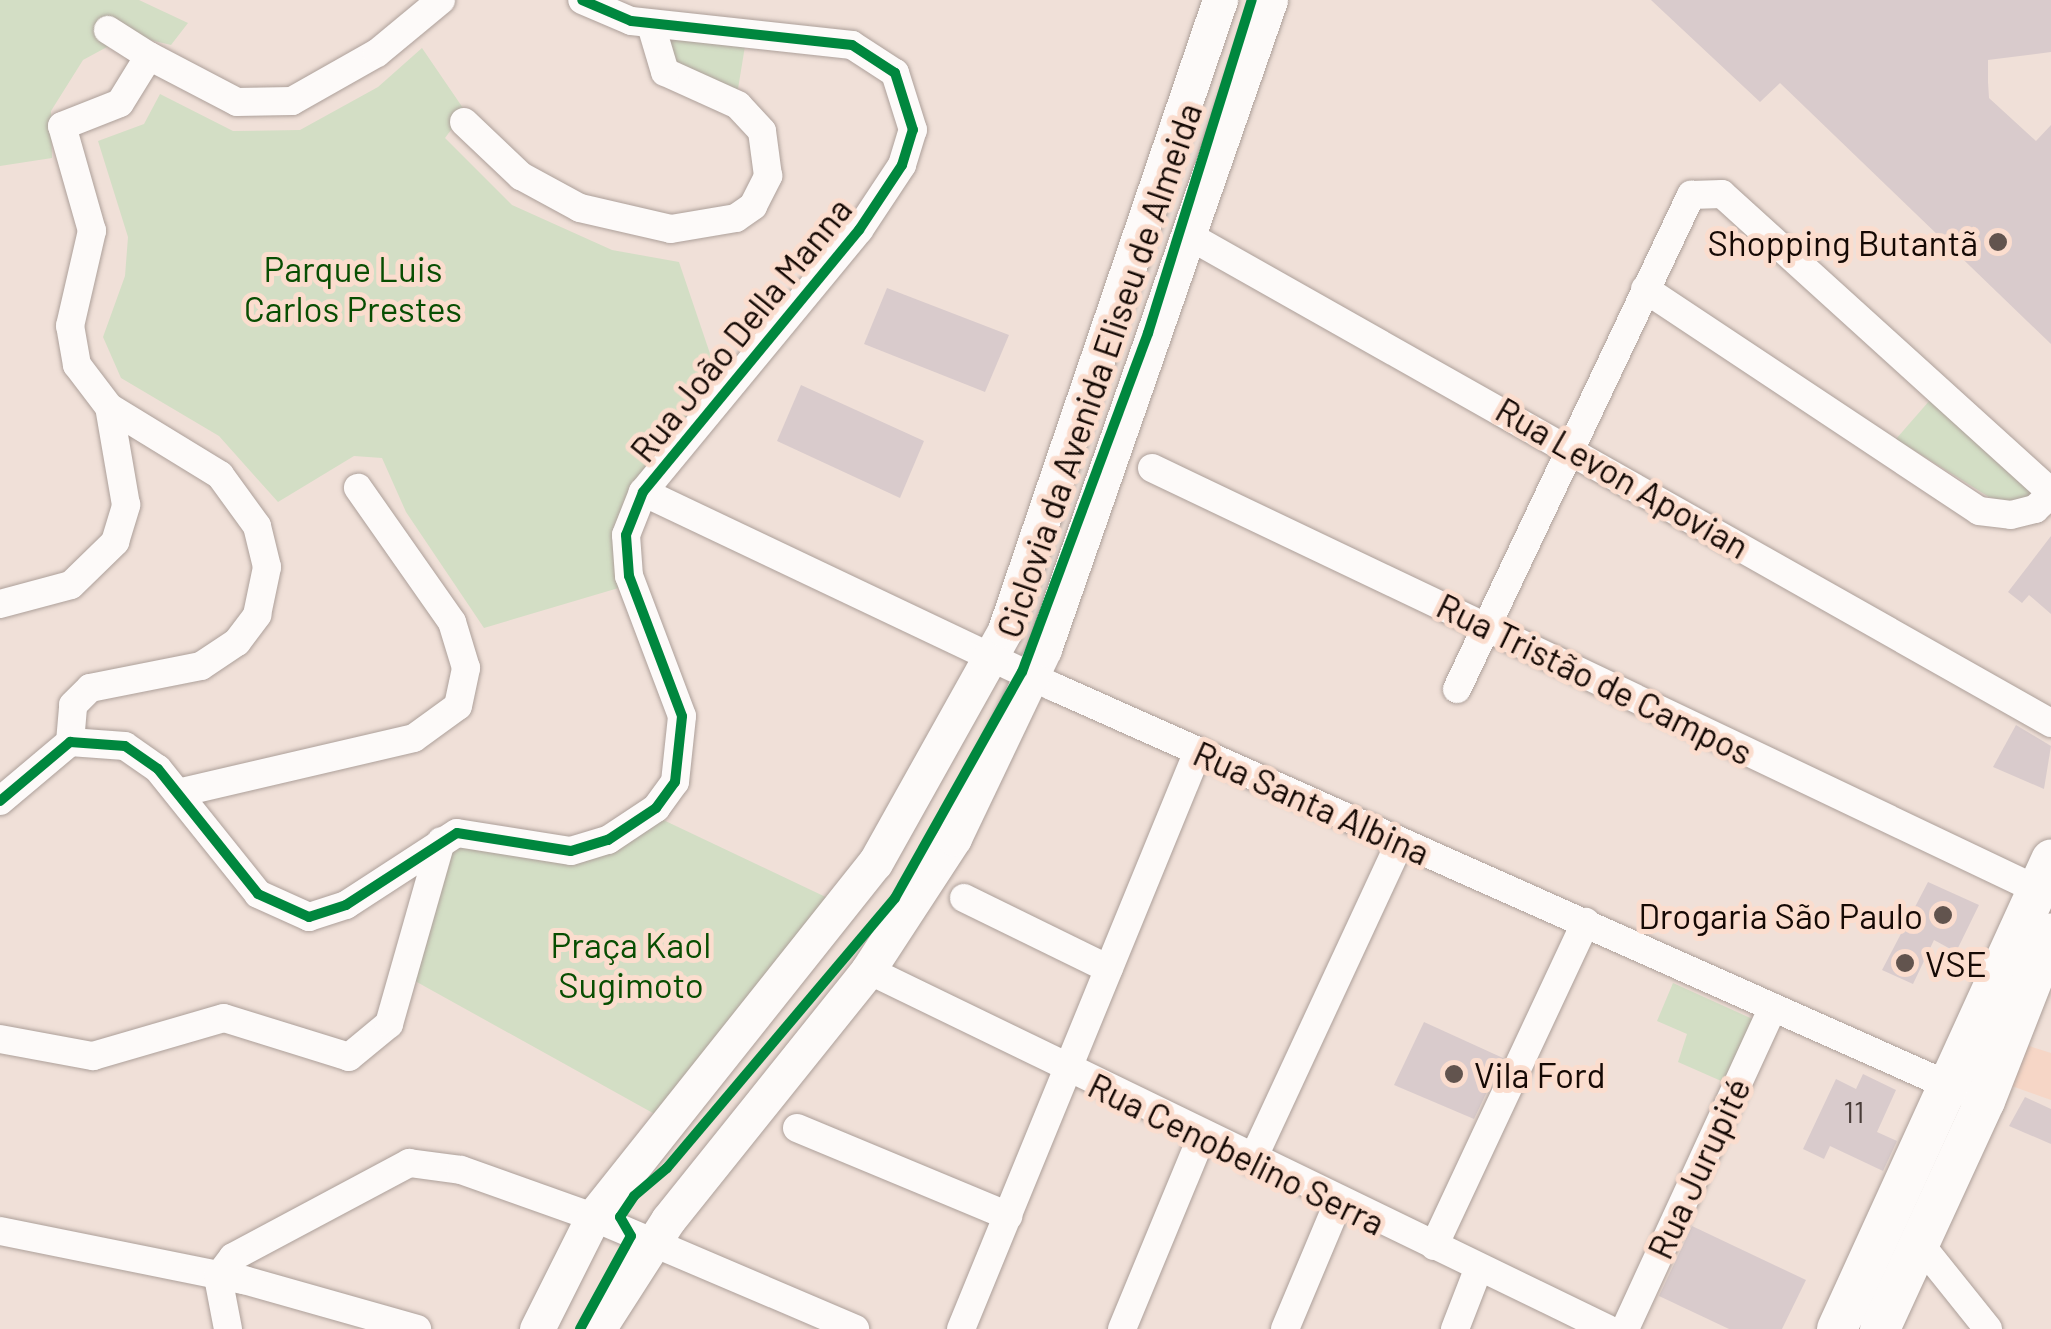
<!DOCTYPE html>
<html>
<head>
<meta charset="utf-8">
<style>
	body { margin:0 }
	#map { position:relative; width:2051px; height:1329px; overflow:hidden; background:#f0e0d8; font-family:Barlow,sans-serif }
	div>[style] { position:absolute }
	.built>* { inset:0; background:#f6d6c6 }
	.green>* { inset:0; background:#d3dec5 }
	.building>* { inset:0; background:#d9cbcc }
	.roads { filter:drop-shadow(0 0 2px #ada09a) drop-shadow(0 0 2px #ada09a) }
	.minor>* { height:28px; margin:-14px; padding:0 14px; transform-origin:14px; border-radius:14px; background:#fdfaf9 }
	.major>* { height:35px; margin:-17.5px; padding:0 17.5px; transform-origin:17.5px; border-radius:17.5px; background:#fdfaf9 }
	.highway>* { height:40px; margin:-20px; padding:0 20px; transform-origin:20px; border-radius:20px; background:#fdfaf9 }
	.cycleway>* { height:10px; margin:-5px; padding:0 5px; transform-origin:5px; border-radius:5px; background:#00873e }
	.dots>* { width:28px; height:28px; translate:-50% -50%; box-sizing:border-box; border:5px solid #fbddce; border-radius:50% }
	span { translate:-50% -50%; white-space:nowrap; text-align:center; line-height:1.15; -webkit-text-stroke:10px #fbddce; paint-order:stroke }
	.number-label { font-size:30px; color:#483c38 }
	.number-label span { -webkit-text-stroke-width:0 }
	.poi-label { font-size:35px; color:#150904 }
	.right { translate:-100% -50%; text-align:right }
	.left { translate:0 -50%; text-align:left }
	.park-label { font-size:35px; color:#084e02 }
	.street-label { font-size:35px; color:#150904 }
</style>
</head>
<body>
<div id="map">
	<div class="built">
		<div style="clip-path:polygon(2026px 1045px,2051px 1053px,2051px 1100px,2009px 1085px)"></div>
	</div>
	<div class="green">
		<div style="clip-path:polygon(0 0,139px 0,188px 23px,171px 45px,129px 35px,83px 60px,51px 111px,52px 158px,0 166px)"></div>
		<div style="clip-path:polygon(657px 26px,747px 34px,736px 101px,674px 78px)"></div>
		<div style="clip-path:polygon(422px 48px,465px 111px,445px 138px,512px 205px,612px 250px,679px 262px,724px 395px,640px 499px,632px 584px,484px 628px,406px 512px,382px 458px,354px 456px,278px 502px,219px 436px,121px 378px,103px 337px,125px 276px,128px 237px,98px 141px,144px 124px,160px 94px,233px 131px,300px 130px,378px 87px)"></div>
		<div style="clip-path:polygon(1930px 400px,2035px 493px,2015px 504px,1989px 497px,1896px 439px)"></div>
		<div style="clip-path:polygon(657px 817px,832px 900px,660px 1117px,406px 976px,443px 845px,581px 857px)"></div>
		<div style="clip-path:polygon(1673px 983px,1757px 1021px,1728px 1084px,1678px 1062px,1687px 1034px,1657px 1021px)"></div>
	</div>
	<div class="building">
		<div style="clip-path:polygon(1651px 0,2051px 0,2051px 52px,1988px 60px,1988px 82px,1989px 98px,2036px 141px,2051px 125px,2051px 344px,1780px 83px,1760px 102px)"></div>
		<div style="clip-path:polygon(887px 288px,1009px 335px,985px 392px,864px 344px)"></div>
		<div style="clip-path:polygon(801px 385px,924px 441px,900px 498px,777px 441px)"></div>
		<div style="clip-path:polygon(2051px 536px,2051px 614px,2029px 595px,2022px 603px,2008px 592px)"></div>
		<div style="clip-path:polygon(2016px 725px,2051px 746px,2044px 789px,1993px 767px)"></div>
		<div style="clip-path:polygon(1928px 882px,1979px 905px,1956px 952px,1934px 940px,1913px 984px,1882px 970px)"></div>
		<div style="clip-path:polygon(1424px 1022px,1503px 1058px,1474px 1119px,1394px 1085px)"></div>
		<div style="clip-path:polygon(1863px 1074px,1896px 1090px,1877px 1132px,1897px 1141px,1883px 1171px,1830px 1146px,1824px 1159px,1803px 1149px,1836px 1079px,1856px 1089px)"></div>
		<div style="clip-path:polygon(2025px 1097px,2051px 1109px,2051px 1144px,2009px 1126px)"></div>
		<div style="clip-path:polygon(1692px 1226px,1806px 1280px,1782px 1329px,1729px 1329px,1659px 1296px)"></div>
	</div>
	<div class="roads">
		<div class="minor">
			<div style="left:108px;top:30px;width:49px;rotate:32.4deg"></div>
			<div style="left:464px;top:122px;width:79px;rotate:43.5deg"></div>
			<div style="left:521px;top:176px;width:67px;rotate:28.5deg"></div>
			<div style="left:580px;top:208px;width:93px;rotate:13deg"></div>
			<div style="left:671px;top:229px;width:66px;rotate:-9.6deg"></div>
			<div style="left:736px;top:218px;width:21px;rotate:-35deg"></div>
			<div style="left:753px;top:206px;width:34px;rotate:-63deg"></div>
			<div style="left:768px;top:176px;width:45px;rotate:-97.6deg"></div>
			<div style="left:762px;top:131px;width:35px;rotate:-133deg"></div>
			<div style="left:738px;top:105px;width:80px;rotate:-155.7deg"></div>
			<div style="left:665px;top:72px;width:49px;rotate:-106.6deg"></div>
			<div style="left:1191px;top:237px;width:988px;rotate:29.47deg"></div>
			<div style="left:1645px;top:289px;width:401px;rotate:33.6deg"></div>
			<div style="left:1979px;top:511px;width:32px;rotate:7deg"></div>
			<div style="left:2011px;top:515px;width:25px;rotate:-14deg"></div>
			<div style="left:2035px;top:509px;width:22px;rotate:-43deg"></div>
			<div style="left:1152px;top:468px;width:981px;rotate:25.47deg"></div>
			<div style="left:643px;top:492px;width:455px;rotate:25.4deg"></div>
			<div style="left:1054px;top:687px;width:993px;rotate:24.01deg"></div>
			<div style="left:0;top:604px;width:73px;rotate:-15deg"></div>
			<div style="left:71px;top:585px;width:62px;rotate:-44.3deg"></div>
			<div style="left:115px;top:542px;width:39px;rotate:-73deg"></div>
			<div style="left:126px;top:505px;width:99px;rotate:-99.8deg"></div>
			<div style="left:1457px;top:689px;width:547px;rotate:-64.65deg"></div>
			<div style="left:1691px;top:195px;width:31px;rotate:-2deg"></div>
			<div style="left:1722px;top:194px;width:444px;rotate:42.2deg"></div>
			<div style="left:70px;top:742px;width:37px;rotate:-85deg"></div>
			<div style="left:73px;top:705px;width:24px;rotate:-45deg"></div>
			<div style="left:90px;top:688px;width:113px;rotate:-11.2deg"></div>
			<div style="left:201px;top:666px;width:43px;rotate:-33.7deg"></div>
			<div style="left:237px;top:642px;width:34px;rotate:-53deg"></div>
			<div style="left:257px;top:615px;width:49px;rotate:-78.2deg"></div>
			<div style="left:267px;top:567px;width:42px;rotate:-103.7deg"></div>
			<div style="left:257px;top:526px;width:63px;rotate:-126deg"></div>
			<div style="left:220px;top:475px;width:130px;rotate:-148.5deg"></div>
			<div style="left:109px;top:407px;width:53px;rotate:-127.3deg"></div>
			<div style="left:77px;top:365px;width:40px;rotate:-100deg"></div>
			<div style="left:70px;top:326px;width:98px;rotate:-77deg"></div>
			<div style="left:92px;top:231px;width:109px;rotate:-105.9deg"></div>
			<div style="left:62px;top:126px;width:62px;rotate:-21.6deg"></div>
			<div style="left:120px;top:103px;width:55px;rotate:-58.3deg"></div>
			<div style="left:149px;top:56px;width:99px;rotate:27.6deg"></div>
			<div style="left:237px;top:102px;width:55px;rotate:-1deg"></div>
			<div style="left:292px;top:101px;width:98px;rotate:-29.5deg"></div>
			<div style="left:377px;top:53px;width:83px;rotate:-39.6deg"></div>
			<div style="left:178px;top:793px;width:242px;rotate:-13.1deg"></div>
			<div style="left:414px;top:738px;width:54px;rotate:-36deg"></div>
			<div style="left:458px;top:706px;width:39px;rotate:-78deg"></div>
			<div style="left:466px;top:668px;width:48px;rotate:-106.9deg"></div>
			<div style="left:452px;top:622px;width:164px;rotate:-125deg"></div>
			<div style="left:0;top:801px;width:92px;rotate:-40.1deg"></div>
			<div style="left:70px;top:742px;width:55px;rotate:4.2deg"></div>
			<div style="left:125px;top:746px;width:40px;rotate:34.9deg"></div>
			<div style="left:158px;top:769px;width:160px;rotate:51.3deg"></div>
			<div style="left:258px;top:894px;width:56px;rotate:24.3deg"></div>
			<div style="left:309px;top:917px;width:39px;rotate:-18deg"></div>
			<div style="left:346px;top:905px;width:132px;rotate:-33deg"></div>
			<div style="left:457px;top:833px;width:115px;rotate:9deg"></div>
			<div style="left:571px;top:851px;width:39px;rotate:-17deg"></div>
			<div style="left:608px;top:840px;width:58px;rotate:-33.7deg"></div>
			<div style="left:656px;top:808px;width:32px;rotate:-54deg"></div>
			<div style="left:675px;top:782px;width:66px;rotate:-83.9deg"></div>
			<div style="left:682px;top:716px;width:150px;rotate:-110.7deg"></div>
			<div style="left:629px;top:576px;width:41px;rotate:-94.2deg"></div>
			<div style="left:626px;top:535px;width:46px;rotate:-68.4deg"></div>
			<div style="left:643px;top:492px;width:340px;rotate:-50.5deg"></div>
			<div style="left:859px;top:230px;width:78px;rotate:-56.5deg"></div>
			<div style="left:902px;top:165px;width:37px;rotate:-73deg"></div>
			<div style="left:913px;top:130px;width:60px;rotate:-107.5deg"></div>
			<div style="left:895px;top:73px;width:51px;rotate:-146.9deg"></div>
			<div style="left:852px;top:45px;width:222px;rotate:-173.8deg"></div>
			<div style="left:631px;top:21px;width:53px;rotate:-156.8deg"></div>
			<div style="left:964px;top:898px;width:161px;rotate:26.1deg"></div>
			<div style="left:868px;top:970px;width:822px;rotate:25.88deg"></div>
			<div style="left:0;top:1039px;width:95px;rotate:10.4deg"></div>
			<div style="left:93px;top:1056px;width:136px;rotate:-16.2deg"></div>
			<div style="left:224px;top:1018px;width:131px;rotate:17.3deg"></div>
			<div style="left:349px;top:1057px;width:52px;rotate:-39.5deg"></div>
			<div style="left:389px;top:1024px;width:190px;rotate:-74.1deg"></div>
			<div style="left:797px;top:1128px;width:229px;rotate:22.6deg"></div>
			<div style="left:1252px;top:1161px;width:352px;rotate:-65.1deg"></div>
			<div style="left:0;top:1231px;width:249px;rotate:11.4deg"></div>
			<div style="left:244px;top:1280px;width:180px;rotate:15.8deg"></div>
			<div style="left:1920px;top:1244px;width:109px;rotate:51.3deg"></div>
			<div style="left:1434px;top:1246px;width:358px;rotate:-64.9deg"></div>
			<div style="left:228px;top:1329px;width:53px;rotate:-100.9deg"></div>
			<div style="left:218px;top:1277px;width:25px;rotate:-53deg"></div>
			<div style="left:233px;top:1257px;width:200px;rotate:-28.1deg"></div>
			<div style="left:409px;top:1163px;width:52px;rotate:7.7deg"></div>
			<div style="left:461px;top:1170px;width:140px;rotate:19.6deg"></div>
			<div style="left:593px;top:1217px;width:285px;rotate:23.1deg"></div>
			<div style="left:961px;top:1329px;width:625px;rotate:-67.7deg"></div>
			<div style="left:1122px;top:1329px;width:207px;rotate:-67.5deg"></div>
			<div style="left:1285px;top:1329px;width:137px;rotate:-67.2deg"></div>
			<div style="left:1455px;top:1329px;width:66px;rotate:-68.8deg"></div>
			<div style="left:1625px;top:1329px;width:354px;rotate:-65.3deg"></div>
		</div>
		<div class="major">
			<div style="left:537px;top:1329px;width:125px;rotate:-63.4deg"></div>
			<div style="left:593px;top:1217px;width:453px;rotate:-51.5deg"></div>
			<div style="left:875px;top:863px;width:267px;rotate:-60.8deg"></div>
			<div style="left:1005px;top:630px;width:666px;rotate:-71.16deg"></div>
			<div style="left:598px;top:1329px;width:130px;rotate:-57.3deg"></div>
			<div style="left:668px;top:1220px;width:320px;rotate:-51.3deg"></div>
			<div style="left:868px;top:970px;width:158px;rotate:-56.9deg"></div>
			<div style="left:954px;top:838px;width:209px;rotate:-64.5deg"></div>
			<div style="left:1044px;top:649px;width:687px;rotate:-70.8deg"></div>
		</div>
		<div class="highway">
			<div style="left:1837px;top:1329px;width:516px;rotate:-65.47deg"></div>
			<div style="left:1880px;top:1329px;width:251px;rotate:-65.3deg"></div>
			<div style="left:1985px;top:1101px;width:180px;rotate:-68.6deg"></div>
		</div>
	</div>
	<div class="cycleway">
		<div style="left:0;top:801px;width:92px;rotate:-40.1deg"></div>
		<div style="left:70px;top:742px;width:55px;rotate:4.2deg"></div>
		<div style="left:125px;top:746px;width:40px;rotate:34.9deg"></div>
		<div style="left:158px;top:769px;width:160px;rotate:51.3deg"></div>
		<div style="left:258px;top:894px;width:56px;rotate:24.3deg"></div>
		<div style="left:309px;top:917px;width:39px;rotate:-18deg"></div>
		<div style="left:346px;top:905px;width:132px;rotate:-33deg"></div>
		<div style="left:457px;top:833px;width:115px;rotate:9deg"></div>
		<div style="left:571px;top:851px;width:39px;rotate:-17deg"></div>
		<div style="left:608px;top:840px;width:58px;rotate:-33.7deg"></div>
		<div style="left:656px;top:808px;width:32px;rotate:-54deg"></div>
		<div style="left:675px;top:782px;width:66px;rotate:-83.9deg"></div>
		<div style="left:682px;top:716px;width:150px;rotate:-110.7deg"></div>
		<div style="left:629px;top:576px;width:41px;rotate:-94.2deg"></div>
		<div style="left:626px;top:535px;width:46px;rotate:-68.4deg"></div>
		<div style="left:643px;top:492px;width:340px;rotate:-50.5deg"></div>
		<div style="left:859px;top:230px;width:78px;rotate:-56.5deg"></div>
		<div style="left:902px;top:165px;width:37px;rotate:-73deg"></div>
		<div style="left:913px;top:130px;width:60px;rotate:-107.5deg"></div>
		<div style="left:895px;top:73px;width:51px;rotate:-146.9deg"></div>
		<div style="left:852px;top:45px;width:222px;rotate:-173.8deg"></div>
		<div style="left:631px;top:21px;width:53px;rotate:-156.8deg"></div>
		<div style="left:580px;top:1329px;width:106px;rotate:-61.3deg"></div>
		<div style="left:631px;top:1236px;width:22px;rotate:-120deg"></div>
		<div style="left:620px;top:1217px;width:25px;rotate:-56deg"></div>
		<div style="left:634px;top:1196px;width:43px;rotate:-40.3deg"></div>
		<div style="left:667px;top:1168px;width:353px;rotate:-49.8deg"></div>
		<div style="left:895px;top:898px;width:259px;rotate:-60.7deg"></div>
		<div style="left:1022px;top:672px;width:362px;rotate:-69.6deg"></div>
		<div style="left:1148px;top:333px;width:349px;rotate:-72.7deg"></div>
	</div>
	<div class="dots">
		<div style="left:1998px;top:242px;background:#62544e"></div>
		<div style="left:1943px;top:915px;background:#62544e"></div>
		<div style="left:1905px;top:963px;background:#62544e"></div>
		<div style="left:1454px;top:1074px;background:#62544e"></div>
	</div>
	<div class="number-label">
		<span style="left:1854px;top:1111px">11</span>
	</div>
	<div class="poi-label">
		<span class="right" style="left:1978px;top:242px">Shopping Butantã</span>
		<span class="right" style="left:1923px;top:915px">Drogaria São Paulo</span>
		<span class="left" style="left:1925px;top:963px">VSE</span>
		<span class="left" style="left:1474px;top:1074px">Vila Ford</span>
	</div>
	<div class="park-label">
		<span style="left:353px;top:288px">Parque Luis<br>Carlos Prestes</span>
		<span style="left:631px;top:964px">Praça Kaol<br>Sugimoto</span>
	</div>
	<div class="street-label">
		<span style="left:740px;top:329px;rotate:-51deg">Rua João Della Manna</span>
		<span style="left:1098px;top:370px;rotate:-71deg">Ciclovia da Avenida Eliseu de Almeida</span>
		<span style="left:1623px;top:477px;rotate:30deg">Rua Levon Apovian</span>
		<span style="left:1595px;top:678px;rotate:26deg">Rua Tristão de Campos</span>
		<span style="left:1312px;top:802px;rotate:24deg">Rua Santa Albina</span>
		<span style="left:1237px;top:1153px;rotate:26deg">Rua Cenobelino Serra</span>
		<span style="left:1698px;top:1168px;rotate:-65deg">Rua Jurupité</span>
	</div>
</div>
</body>
</html>
